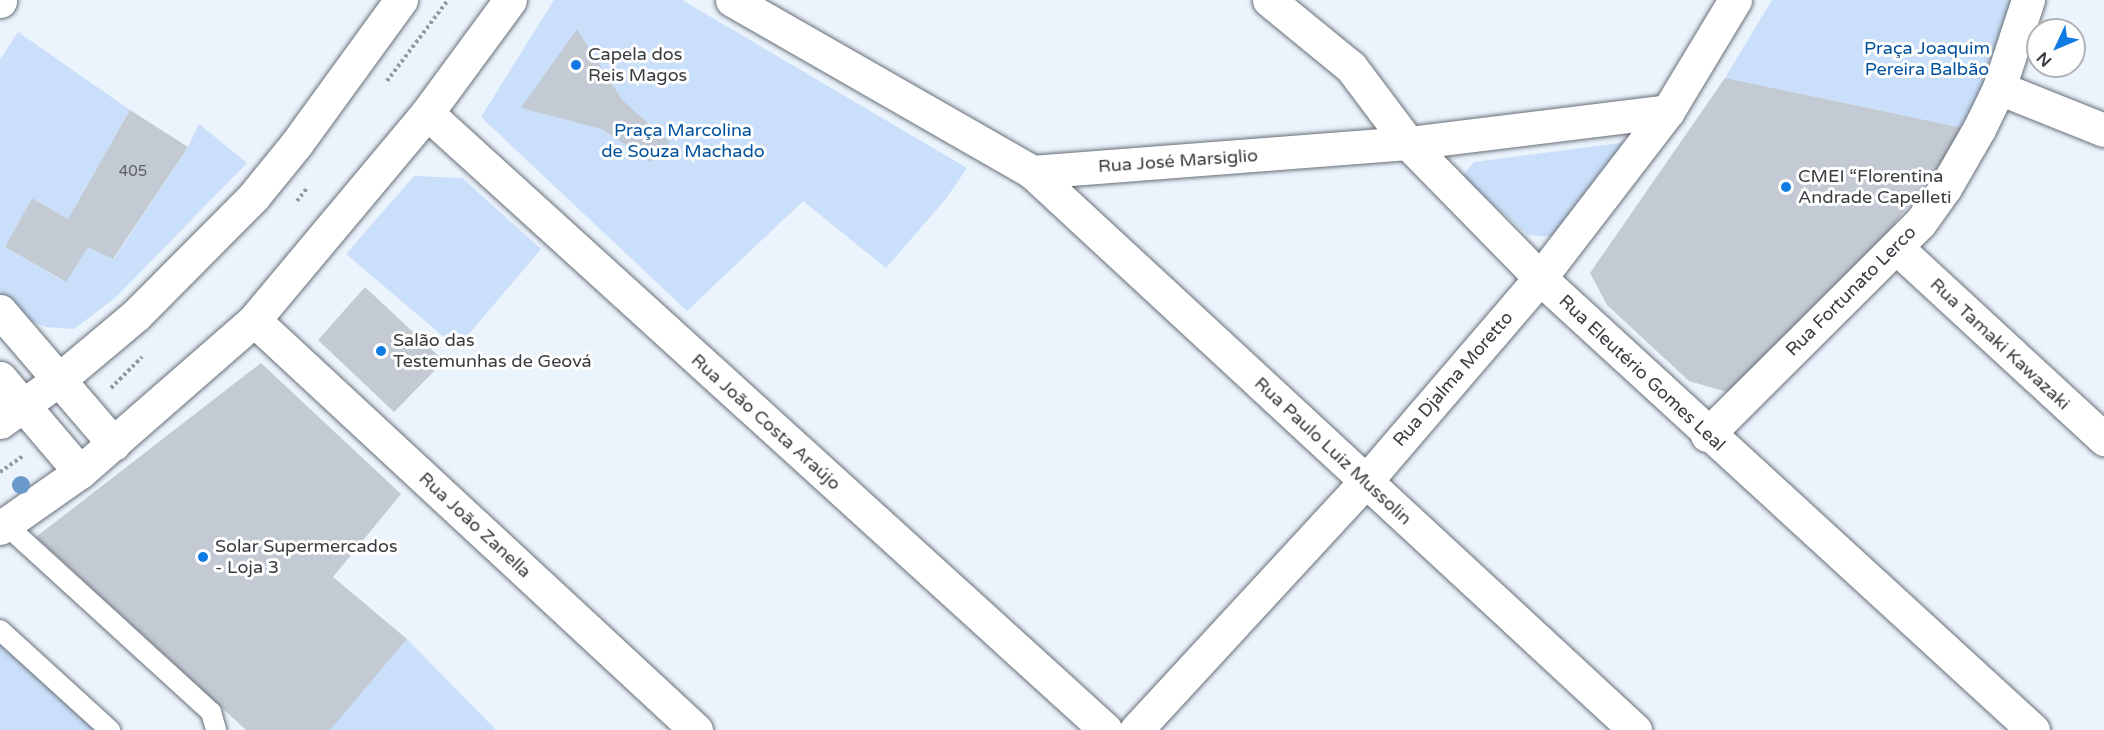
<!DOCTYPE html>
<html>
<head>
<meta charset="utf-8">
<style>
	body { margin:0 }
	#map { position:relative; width:2104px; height:730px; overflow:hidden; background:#ebf3fd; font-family:"Varela Round",sans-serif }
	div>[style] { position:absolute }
	.green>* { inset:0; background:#cadff9 }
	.building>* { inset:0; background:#c3cad4 }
	.path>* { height:4px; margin-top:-2px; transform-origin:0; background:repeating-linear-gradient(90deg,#9499a0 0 3px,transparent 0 6px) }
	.roads { filter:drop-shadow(0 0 2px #686f77) drop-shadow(0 0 2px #686f77) }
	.lane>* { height:20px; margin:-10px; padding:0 10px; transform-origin:10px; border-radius:10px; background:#fff }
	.street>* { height:33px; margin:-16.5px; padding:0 16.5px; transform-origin:16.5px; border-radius:16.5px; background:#fff }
	.secondary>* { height:33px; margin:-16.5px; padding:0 16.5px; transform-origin:16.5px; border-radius:16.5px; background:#fff }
	.trees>* { width:18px; height:18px; margin:-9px; border-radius:50%; background:#6a9ac9 }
	.dots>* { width:16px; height:16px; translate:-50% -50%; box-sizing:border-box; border:3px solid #fff; border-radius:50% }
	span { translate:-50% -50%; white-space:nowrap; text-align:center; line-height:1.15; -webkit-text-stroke:6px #fff; paint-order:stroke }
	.number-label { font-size:15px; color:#5c6065 }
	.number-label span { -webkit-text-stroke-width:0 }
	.park-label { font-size:18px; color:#00519e }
	.poi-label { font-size:18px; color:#393c40 }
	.left { translate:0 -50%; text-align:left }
	.street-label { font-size:18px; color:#393c40 }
	.north { position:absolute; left:2026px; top:18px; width:60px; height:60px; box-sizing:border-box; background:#fff; border:2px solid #b0b1b3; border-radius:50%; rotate:226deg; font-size:16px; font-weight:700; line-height:24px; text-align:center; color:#393c40 }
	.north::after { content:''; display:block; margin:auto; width:21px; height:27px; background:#107be3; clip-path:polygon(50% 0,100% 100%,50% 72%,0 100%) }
</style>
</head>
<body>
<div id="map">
	<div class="green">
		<div style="clip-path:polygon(554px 0,682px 0,967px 168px,945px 200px,886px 268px,803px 201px,687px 311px,481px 117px)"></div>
		<div style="clip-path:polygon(1772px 0,2011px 0,1968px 129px,1725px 78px)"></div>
		<div style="clip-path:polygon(18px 32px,130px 110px,68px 219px,32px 198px,5px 247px,65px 282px,88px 247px,114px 259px,188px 147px,199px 124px,247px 163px,115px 298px,74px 329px,46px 327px,24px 318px,0 292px,0 60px)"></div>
		<div style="clip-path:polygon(1628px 142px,1553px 237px,1528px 235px,1462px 176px,1474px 162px)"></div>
		<div style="clip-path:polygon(414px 176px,462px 178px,541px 249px,457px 348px,346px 254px)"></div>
		<div style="clip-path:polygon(0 633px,101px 730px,0 730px)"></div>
		<div style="clip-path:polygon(407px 639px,496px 730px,328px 730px)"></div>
	</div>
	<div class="building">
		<div style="clip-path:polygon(577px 29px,623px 101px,670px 142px,651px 162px,602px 129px,521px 108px)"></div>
		<div style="clip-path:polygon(1725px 78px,1968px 129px,1877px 246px,1730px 393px,1689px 381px,1607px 305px,1590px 273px)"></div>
		<div style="clip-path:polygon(130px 110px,188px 147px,113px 259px,88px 247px,66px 282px,5px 247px,32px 198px,68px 219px)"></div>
		<div style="clip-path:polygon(365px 287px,444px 361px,394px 412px,318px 340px)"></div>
		<div style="clip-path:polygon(261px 363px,401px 494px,333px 577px,407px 639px,330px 730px,246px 730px,36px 537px)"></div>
	</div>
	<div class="path">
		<div style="left:387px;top:81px;width:101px;rotate:-53deg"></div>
		<div style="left:297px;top:201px;width:16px;rotate:-52deg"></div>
		<div style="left:111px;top:388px;width:44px;rotate:-45deg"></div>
		<div style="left:0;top:472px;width:29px;rotate:-35deg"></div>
	</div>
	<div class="roads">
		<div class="lane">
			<div style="left:5px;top:524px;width:279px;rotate:42.4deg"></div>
			<div style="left:211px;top:712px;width:19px;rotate:74deg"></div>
			<div style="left:0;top:630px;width:149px;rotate:42.3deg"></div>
		</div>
		<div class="street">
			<div style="left:732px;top:0;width:346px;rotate:29.8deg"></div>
			<div style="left:1032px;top:172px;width:377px;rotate:-4.4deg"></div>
			<div style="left:1408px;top:143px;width:262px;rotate:-7deg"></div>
			<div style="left:1269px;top:0;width:106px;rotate:39.3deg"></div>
			<div style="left:1351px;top:67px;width:95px;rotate:53.1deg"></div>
			<div style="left:1408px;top:143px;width:189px;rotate:45.6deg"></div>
			<div style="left:1540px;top:278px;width:669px;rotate:42.52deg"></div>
			<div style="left:0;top:1px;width:1px;rotate:-90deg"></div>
			<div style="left:1999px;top:88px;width:113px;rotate:21.8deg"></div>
			<div style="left:427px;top:113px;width:917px;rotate:42.26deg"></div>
			<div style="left:1032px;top:172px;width:822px;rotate:42.78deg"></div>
			<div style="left:1897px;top:248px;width:282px;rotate:42.7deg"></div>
			<div style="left:254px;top:320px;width:603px;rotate:42.85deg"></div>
			<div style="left:1707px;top:435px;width:301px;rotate:-44.9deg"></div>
			<div style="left:1920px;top:223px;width:43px;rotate:-54.5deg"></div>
			<div style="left:1945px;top:188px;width:68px;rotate:-60deg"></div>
			<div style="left:1979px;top:129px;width:46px;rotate:-64deg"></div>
			<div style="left:1999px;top:88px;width:93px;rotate:-71.8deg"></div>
			<div style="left:1136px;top:730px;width:339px;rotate:-47.3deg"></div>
			<div style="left:1366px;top:481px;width:267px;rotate:-49.4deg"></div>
			<div style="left:1540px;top:278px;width:210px;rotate:-52.5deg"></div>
			<div style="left:1668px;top:111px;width:130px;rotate:-58.9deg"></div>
		</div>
		<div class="secondary">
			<div style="left:0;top:311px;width:175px;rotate:49.4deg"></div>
			<div style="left:0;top:378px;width:123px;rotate:49.6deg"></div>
			<div style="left:0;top:422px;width:75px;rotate:-35.8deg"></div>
			<div style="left:61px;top:378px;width:98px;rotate:-40deg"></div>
			<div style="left:136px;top:315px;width:168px;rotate:-45.2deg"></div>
			<div style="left:254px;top:196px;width:68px;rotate:-50.9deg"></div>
			<div style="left:297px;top:143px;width:177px;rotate:-54deg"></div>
			<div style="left:0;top:528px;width:98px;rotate:-35deg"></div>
			<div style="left:80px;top:472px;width:231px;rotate:-41.1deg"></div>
			<div style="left:254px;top:320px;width:270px;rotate:-50.1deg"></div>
			<div style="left:427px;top:113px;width:140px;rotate:-53.7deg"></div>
		</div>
	</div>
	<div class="trees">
		<div style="left:21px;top:485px"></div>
	</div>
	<div class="dots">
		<div style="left:576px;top:65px;background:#107be3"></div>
		<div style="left:1786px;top:187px;background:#107be3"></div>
		<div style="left:381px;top:351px;background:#107be3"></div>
		<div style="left:203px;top:557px;background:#107be3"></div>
	</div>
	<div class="number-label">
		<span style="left:133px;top:172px">405</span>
	</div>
	<div class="park-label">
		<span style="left:1927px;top:59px">Praça Joaquim<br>Pereira Balbão</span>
		<span style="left:683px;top:141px">Praça Marcolina<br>de Souza Machado</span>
	</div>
	<div class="poi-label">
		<span class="left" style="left:588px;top:65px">Capela dos<br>Reis Magos</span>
		<span class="left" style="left:1798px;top:187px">CMEI “Florentina<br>Andrade Capelleti</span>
		<span class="left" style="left:393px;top:351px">Salão das<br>Testemunhas de Geová</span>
		<span class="left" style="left:215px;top:557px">Solar Supermercados<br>- Loja 3</span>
	</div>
	<div class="street-label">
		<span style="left:1178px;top:161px;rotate:-4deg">Rua José Marsiglio</span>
		<span style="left:1851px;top:291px;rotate:-45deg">Rua Fortunato Lerco</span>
		<span style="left:2000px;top:344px;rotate:43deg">Rua Tamaki Kawazaki</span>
		<span style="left:1642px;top:373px;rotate:43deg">Rua Eleutério Gomes Leal</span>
		<span style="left:1453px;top:379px;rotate:-49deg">Rua Djalma Moretto</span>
		<span style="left:766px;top:422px;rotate:42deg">Rua João Costa Araújo</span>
		<span style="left:1333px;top:451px;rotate:43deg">Rua Paulo Luiz Mussolin</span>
		<span style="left:475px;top:525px;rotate:43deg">Rua João Zanella</span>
	</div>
	<div class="north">N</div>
</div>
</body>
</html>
